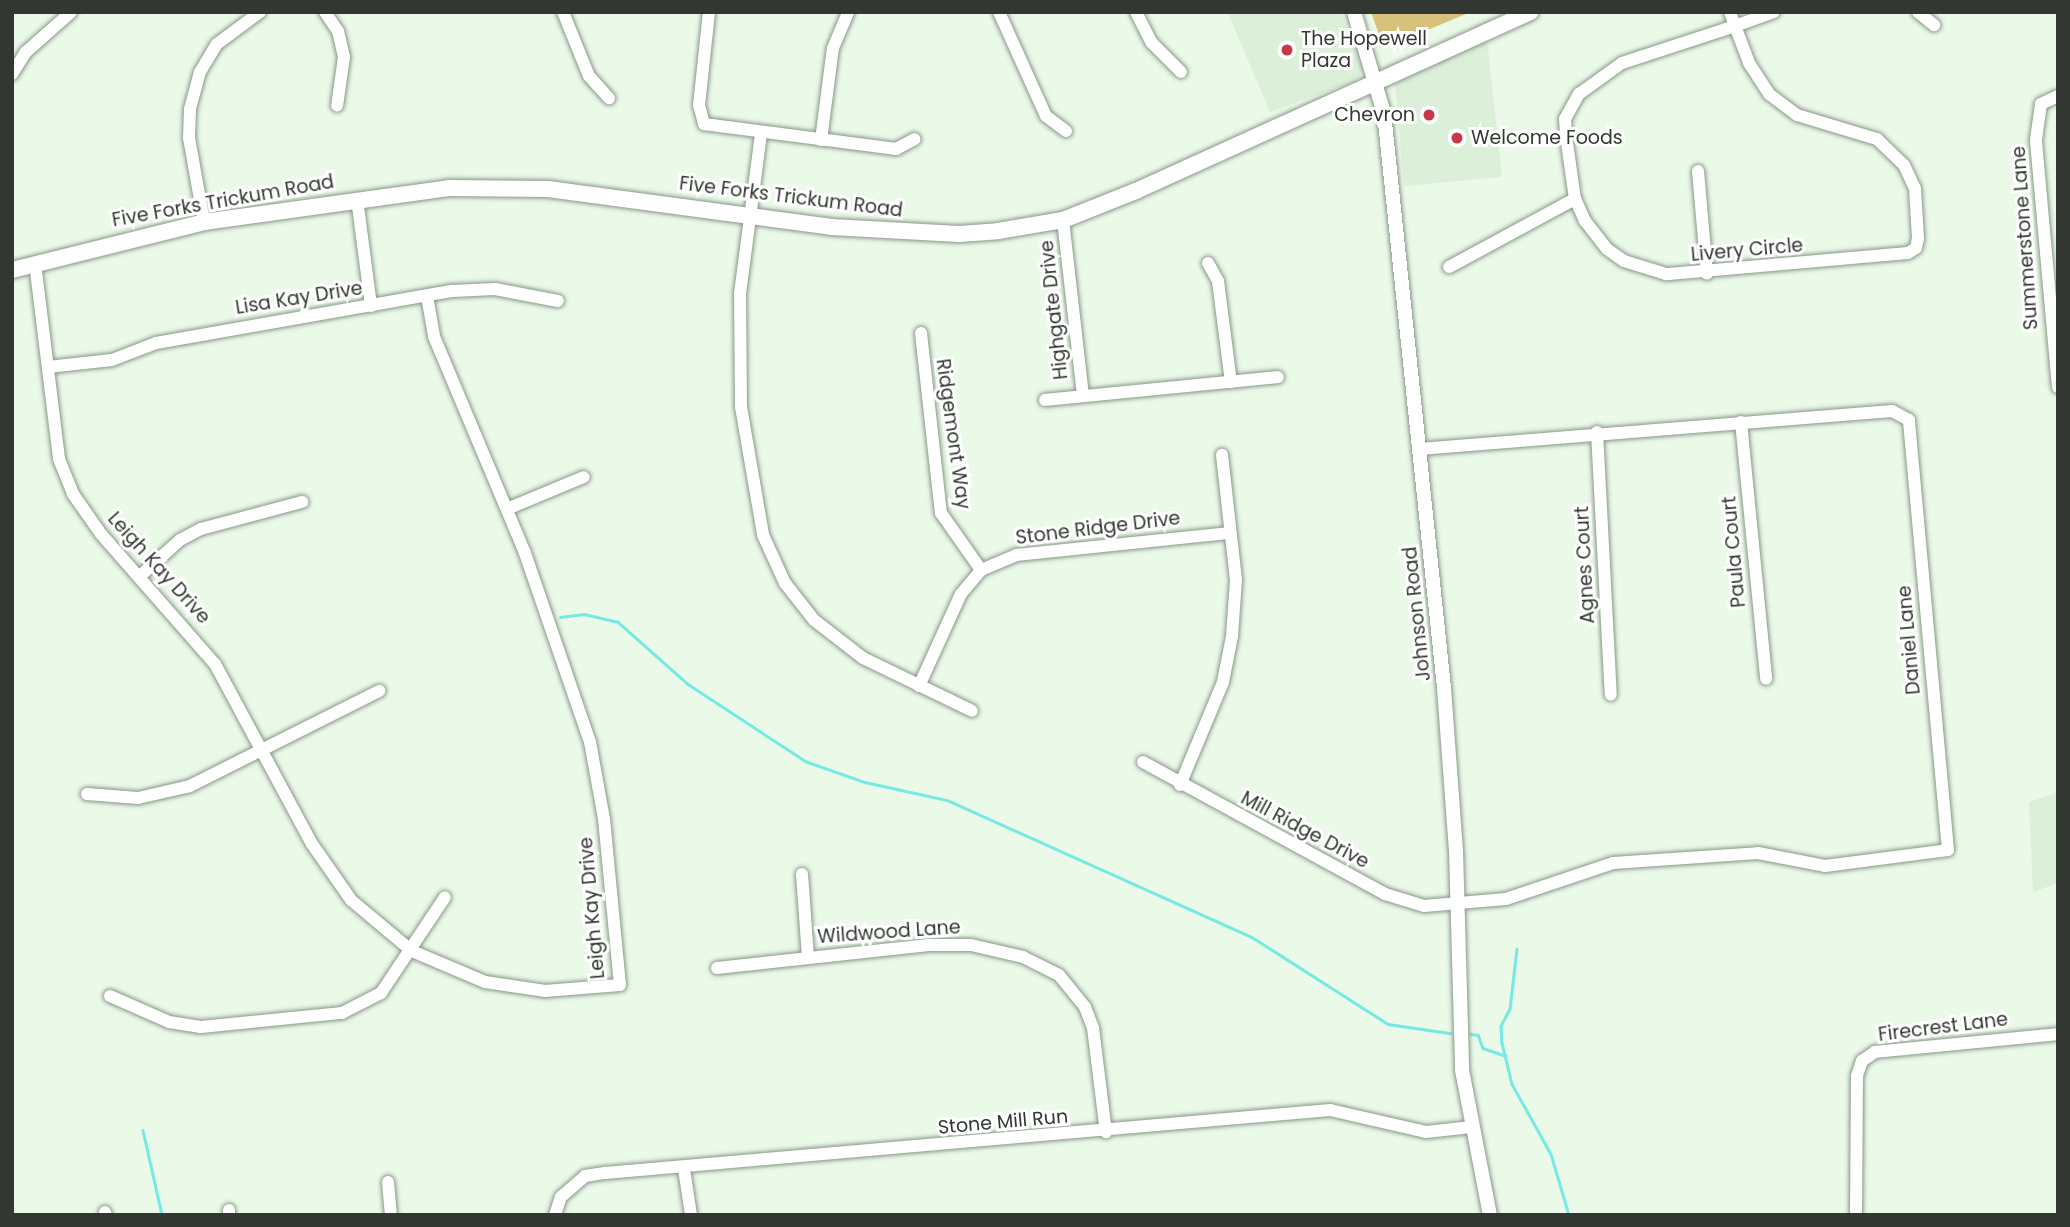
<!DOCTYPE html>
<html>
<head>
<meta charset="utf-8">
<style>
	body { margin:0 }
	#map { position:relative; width:2070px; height:1227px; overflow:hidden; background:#eaf9e8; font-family:Poppins,sans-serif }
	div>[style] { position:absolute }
	.built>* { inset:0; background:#dbefd9 }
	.green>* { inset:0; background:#d8c27b }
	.stream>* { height:2.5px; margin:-1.25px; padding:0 1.25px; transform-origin:1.25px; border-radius:1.25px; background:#75eae5 }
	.roads { filter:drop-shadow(0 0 2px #899788) drop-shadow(0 0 2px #899788) }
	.minor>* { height:12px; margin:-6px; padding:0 6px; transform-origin:6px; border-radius:6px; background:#fff }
	.tertiary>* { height:14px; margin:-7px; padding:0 7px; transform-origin:7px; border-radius:7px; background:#fff }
	.secondary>* { height:16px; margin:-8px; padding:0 8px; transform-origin:8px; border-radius:8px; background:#fff }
	.dots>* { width:19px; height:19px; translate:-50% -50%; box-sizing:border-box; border:4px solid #fff; border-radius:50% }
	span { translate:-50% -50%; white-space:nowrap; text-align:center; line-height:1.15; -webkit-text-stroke:6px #fff; paint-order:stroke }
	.poi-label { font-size:19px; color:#323831 }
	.left { translate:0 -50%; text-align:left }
	.right { translate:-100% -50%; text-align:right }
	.street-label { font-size:19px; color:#323831 }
	.frame { position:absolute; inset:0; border:14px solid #323831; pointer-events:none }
</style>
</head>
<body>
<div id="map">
	<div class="built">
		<div style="clip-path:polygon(1340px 12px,1363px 62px,1360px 75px,1353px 82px,1270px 112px,1228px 13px)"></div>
		<div style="clip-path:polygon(1487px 40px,1502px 177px,1404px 186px,1395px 84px)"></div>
		<div style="clip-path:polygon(2058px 792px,2058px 883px,2033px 892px,2029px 802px)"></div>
	</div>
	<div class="green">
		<div style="clip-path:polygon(1371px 12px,1471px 12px,1391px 45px,1382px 43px)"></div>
	</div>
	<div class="stream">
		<div style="left:560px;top:617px;width:24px;rotate:-7deg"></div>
		<div style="left:584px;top:614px;width:35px;rotate:13deg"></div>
		<div style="left:618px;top:622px;width:94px;rotate:41.5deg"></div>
		<div style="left:688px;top:684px;width:140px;rotate:33.3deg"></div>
		<div style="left:805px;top:761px;width:64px;rotate:19.3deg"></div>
		<div style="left:865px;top:782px;width:84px;rotate:12.4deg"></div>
		<div style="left:947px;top:800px;width:334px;rotate:24.2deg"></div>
		<div style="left:1252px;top:937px;width:161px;rotate:32.6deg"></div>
		<div style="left:1388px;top:1024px;width:63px;rotate:8.3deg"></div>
		<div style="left:1517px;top:949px;width:60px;rotate:96.7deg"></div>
		<div style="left:1510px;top:1009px;width:19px;rotate:118deg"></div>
		<div style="left:1501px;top:1026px;width:17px;rotate:87deg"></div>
		<div style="left:1502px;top:1043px;width:42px;rotate:76.3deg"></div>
		<div style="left:1512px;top:1084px;width:80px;rotate:60.9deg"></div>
		<div style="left:1551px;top:1154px;width:64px;rotate:73.6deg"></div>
		<div style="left:1471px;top:1034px;width:7px;rotate:8deg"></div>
		<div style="left:1478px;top:1035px;width:14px;rotate:69deg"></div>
		<div style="left:1483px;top:1048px;width:24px;rotate:19deg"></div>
		<div style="left:143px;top:1130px;width:87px;rotate:77.4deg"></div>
	</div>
	<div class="roads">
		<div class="minor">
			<div style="left:325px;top:12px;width:23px;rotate:56deg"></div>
			<div style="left:338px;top:31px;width:27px;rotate:77deg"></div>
			<div style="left:344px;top:57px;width:49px;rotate:98.1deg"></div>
			<div style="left:563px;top:12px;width:69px;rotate:67.9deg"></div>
			<div style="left:589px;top:76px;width:30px;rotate:48deg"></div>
			<div style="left:709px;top:12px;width:94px;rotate:96.1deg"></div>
			<div style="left:699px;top:105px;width:20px;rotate:75deg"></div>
			<div style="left:704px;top:124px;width:194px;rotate:7.4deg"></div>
			<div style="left:896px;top:149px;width:21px;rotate:-28deg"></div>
			<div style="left:999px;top:12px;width:114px;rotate:65.7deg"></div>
			<div style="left:1046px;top:116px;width:25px;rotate:37deg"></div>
			<div style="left:1136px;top:12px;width:35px;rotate:63deg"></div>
			<div style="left:1152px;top:43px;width:41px;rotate:45deg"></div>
			<div style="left:1730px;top:12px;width:15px;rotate:70deg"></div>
			<div style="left:1735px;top:26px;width:40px;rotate:69deg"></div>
			<div style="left:1749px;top:63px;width:37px;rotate:57deg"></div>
			<div style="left:1769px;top:94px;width:35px;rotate:37deg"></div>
			<div style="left:1797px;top:115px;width:84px;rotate:16.7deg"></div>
			<div style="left:1877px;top:139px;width:37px;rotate:44deg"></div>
			<div style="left:1904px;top:165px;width:26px;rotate:65deg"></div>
			<div style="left:1915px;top:189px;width:49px;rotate:86.5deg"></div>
			<div style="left:1918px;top:238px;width:10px;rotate:101deg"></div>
			<div style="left:1916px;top:248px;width:9px;rotate:148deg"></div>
			<div style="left:1908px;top:253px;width:243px;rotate:175deg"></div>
			<div style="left:1666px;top:274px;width:44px;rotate:-162.8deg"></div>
			<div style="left:1624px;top:261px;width:21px;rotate:-145deg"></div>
			<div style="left:1607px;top:249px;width:36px;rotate:-128deg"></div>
			<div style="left:1585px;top:221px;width:24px;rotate:-114deg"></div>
			<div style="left:1575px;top:199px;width:64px;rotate:-98.1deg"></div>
			<div style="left:1566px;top:136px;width:17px;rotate:-93deg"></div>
			<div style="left:1565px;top:119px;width:29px;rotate:-61deg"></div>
			<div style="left:1579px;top:94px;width:53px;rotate:-35.8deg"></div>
			<div style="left:1622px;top:63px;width:119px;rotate:-18.1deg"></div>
			<div style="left:1735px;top:26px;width:41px;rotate:-19.7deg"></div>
			<div style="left:1918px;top:12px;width:21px;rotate:39deg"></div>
			<div style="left:12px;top:74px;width:26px;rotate:-58deg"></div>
			<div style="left:26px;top:52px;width:60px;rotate:-41.6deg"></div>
			<div style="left:2058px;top:96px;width:19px;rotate:155deg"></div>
			<div style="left:2041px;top:104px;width:37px;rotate:98deg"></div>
			<div style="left:2036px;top:141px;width:247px;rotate:84.9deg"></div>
			<div style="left:761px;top:134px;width:161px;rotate:97.5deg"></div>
			<div style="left:740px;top:294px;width:113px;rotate:89.5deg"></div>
			<div style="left:741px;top:407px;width:130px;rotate:80.2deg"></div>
			<div style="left:763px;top:535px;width:53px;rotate:65.4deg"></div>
			<div style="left:785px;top:583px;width:47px;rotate:51.9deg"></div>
			<div style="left:814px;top:620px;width:62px;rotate:37.8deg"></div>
			<div style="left:863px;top:658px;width:121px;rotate:25.9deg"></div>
			<div style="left:821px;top:140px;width:93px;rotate:-82.6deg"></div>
			<div style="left:833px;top:48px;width:39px;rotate:-67deg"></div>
			<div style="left:1698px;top:171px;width:103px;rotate:85deg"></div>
			<div style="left:357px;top:199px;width:108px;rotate:82.5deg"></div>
			<div style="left:1063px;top:220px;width:177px;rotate:83.5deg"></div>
			<div style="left:204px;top:222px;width:85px;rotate:-100.1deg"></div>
			<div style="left:189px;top:138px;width:29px;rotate:-88deg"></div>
			<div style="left:190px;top:109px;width:38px;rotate:-75deg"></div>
			<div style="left:200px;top:72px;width:33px;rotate:-59deg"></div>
			<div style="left:217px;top:44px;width:54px;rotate:-36.7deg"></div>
			<div style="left:35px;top:263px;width:197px;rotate:83deg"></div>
			<div style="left:59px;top:459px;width:38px;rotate:68deg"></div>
			<div style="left:73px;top:494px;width:49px;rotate:55deg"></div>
			<div style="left:101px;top:534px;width:173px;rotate:48.8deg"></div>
			<div style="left:215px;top:664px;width:204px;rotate:61.7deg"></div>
			<div style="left:312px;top:844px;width:68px;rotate:55.1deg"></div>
			<div style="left:351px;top:900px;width:80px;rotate:39.9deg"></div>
			<div style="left:412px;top:951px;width:79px;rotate:23deg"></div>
			<div style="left:485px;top:982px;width:61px;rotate:8.5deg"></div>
			<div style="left:545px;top:991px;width:75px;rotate:-4.6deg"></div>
			<div style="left:620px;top:985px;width:167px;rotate:-95.5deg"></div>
			<div style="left:604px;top:819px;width:78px;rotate:-100.3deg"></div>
			<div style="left:590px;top:742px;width:200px;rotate:-109deg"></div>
			<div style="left:525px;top:553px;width:235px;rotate:-112.8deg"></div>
			<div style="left:434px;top:336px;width:41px;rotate:-99.9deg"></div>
			<div style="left:1208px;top:263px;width:21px;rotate:61deg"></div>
			<div style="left:1218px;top:281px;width:102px;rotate:82.7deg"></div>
			<div style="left:1449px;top:267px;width:143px;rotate:-28.4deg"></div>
			<div style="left:921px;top:333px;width:181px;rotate:83.7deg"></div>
			<div style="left:941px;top:513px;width:70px;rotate:54.9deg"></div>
			<div style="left:48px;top:367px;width:64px;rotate:-6.2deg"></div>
			<div style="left:112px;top:360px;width:47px;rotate:-21.1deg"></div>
			<div style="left:156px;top:343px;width:301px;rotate:-10deg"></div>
			<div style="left:452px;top:291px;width:43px;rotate:-2.7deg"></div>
			<div style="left:495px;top:289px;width:64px;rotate:10.8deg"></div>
			<div style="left:1045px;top:400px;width:234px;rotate:-5.6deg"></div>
			<div style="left:1741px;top:422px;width:258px;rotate:84.4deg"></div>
			<div style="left:1597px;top:432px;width:263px;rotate:87deg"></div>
			<div style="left:507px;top:509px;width:83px;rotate:-22.6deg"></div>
			<div style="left:140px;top:576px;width:54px;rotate:-42deg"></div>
			<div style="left:180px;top:540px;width:24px;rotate:-28deg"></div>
			<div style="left:201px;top:529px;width:105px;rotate:-15deg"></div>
			<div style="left:919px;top:686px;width:101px;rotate:-65.5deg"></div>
			<div style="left:961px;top:594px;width:31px;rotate:-50deg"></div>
			<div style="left:981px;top:570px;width:38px;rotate:-23deg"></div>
			<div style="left:1016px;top:555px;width:213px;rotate:-5.9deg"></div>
			<div style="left:1143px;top:762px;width:276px;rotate:28.6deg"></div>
			<div style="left:1385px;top:894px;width:41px;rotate:17.1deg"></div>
			<div style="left:1424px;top:906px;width:82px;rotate:-4.9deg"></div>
			<div style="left:1506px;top:899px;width:113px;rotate:-18.6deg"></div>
			<div style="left:1613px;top:863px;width:145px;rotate:-3.9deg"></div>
			<div style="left:1758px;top:853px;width:68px;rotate:11deg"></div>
			<div style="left:1825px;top:866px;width:124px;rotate:-7.4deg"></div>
			<div style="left:1948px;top:850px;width:432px;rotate:-95.2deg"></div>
			<div style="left:1909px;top:420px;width:19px;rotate:-152deg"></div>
			<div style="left:1892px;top:411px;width:474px;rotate:175.4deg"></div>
			<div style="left:1180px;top:785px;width:112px;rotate:-67.3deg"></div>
			<div style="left:1223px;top:682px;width:47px;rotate:-78.9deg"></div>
			<div style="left:1232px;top:636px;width:56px;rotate:-85.9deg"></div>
			<div style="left:1236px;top:580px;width:126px;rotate:-96.4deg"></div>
			<div style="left:87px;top:794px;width:51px;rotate:4.5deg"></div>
			<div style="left:138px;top:798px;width:53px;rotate:-13deg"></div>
			<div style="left:190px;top:786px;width:212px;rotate:-26.7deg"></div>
			<div style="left:802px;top:874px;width:84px;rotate:85.9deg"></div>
			<div style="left:717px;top:968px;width:213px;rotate:-6.2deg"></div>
			<div style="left:929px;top:945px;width:42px"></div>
			<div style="left:971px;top:945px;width:53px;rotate:13deg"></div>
			<div style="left:1023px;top:957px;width:40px;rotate:26.6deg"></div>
			<div style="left:1059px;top:975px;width:41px;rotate:50.9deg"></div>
			<div style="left:1085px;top:1007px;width:22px;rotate:69deg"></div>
			<div style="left:1093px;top:1028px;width:105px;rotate:82.9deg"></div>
			<div style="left:110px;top:996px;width:64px;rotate:23.8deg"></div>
			<div style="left:169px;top:1022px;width:32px;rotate:9deg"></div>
			<div style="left:201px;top:1027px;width:142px;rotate:-5.7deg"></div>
			<div style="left:342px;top:1013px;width:44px;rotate:-27.1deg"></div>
			<div style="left:381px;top:993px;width:115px;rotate:-56.3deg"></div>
			<div style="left:684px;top:1169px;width:47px;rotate:81.3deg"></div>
			<div style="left:388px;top:1182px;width:33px;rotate:85deg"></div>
			<div style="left:229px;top:1210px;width:5px;rotate:90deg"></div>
			<div style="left:105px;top:1212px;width:3px;rotate:72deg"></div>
			<div style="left:555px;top:1215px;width:19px;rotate:-72deg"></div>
			<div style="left:561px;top:1197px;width:32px;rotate:-41deg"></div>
			<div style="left:585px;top:1176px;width:20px;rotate:-9deg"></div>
			<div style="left:605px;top:1173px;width:728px;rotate:-4.97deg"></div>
			<div style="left:1330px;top:1110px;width:98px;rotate:12.9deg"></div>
			<div style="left:1426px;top:1132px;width:46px;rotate:-6.2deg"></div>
			<div style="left:1856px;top:1215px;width:139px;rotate:-89.6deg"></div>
			<div style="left:1857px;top:1076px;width:16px;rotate:-72deg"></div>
			<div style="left:1862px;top:1061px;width:16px;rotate:-35deg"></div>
			<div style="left:1875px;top:1052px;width:184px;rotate:-5.6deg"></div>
		</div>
		<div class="tertiary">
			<div style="left:1354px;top:12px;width:105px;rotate:73.5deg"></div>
			<div style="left:1384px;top:113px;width:578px;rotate:84.04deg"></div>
			<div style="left:1444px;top:688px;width:162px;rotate:85.8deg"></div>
			<div style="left:1456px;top:850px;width:220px;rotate:88.4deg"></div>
			<div style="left:1462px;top:1070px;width:148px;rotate:79.1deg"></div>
		</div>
		<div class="secondary">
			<div style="left:12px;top:270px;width:198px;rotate:-14deg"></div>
			<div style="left:204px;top:222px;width:247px;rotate:-7.9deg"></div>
			<div style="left:449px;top:188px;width:99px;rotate:0.6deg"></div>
			<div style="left:548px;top:189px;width:286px;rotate:7.6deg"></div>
			<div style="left:831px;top:227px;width:128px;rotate:3.1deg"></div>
			<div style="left:959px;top:234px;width:39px;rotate:-4deg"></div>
			<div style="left:998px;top:231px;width:66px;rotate:-9.6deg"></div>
			<div style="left:1063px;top:220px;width:79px;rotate:-21.7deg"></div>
			<div style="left:1136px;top:191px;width:433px;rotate:-24.4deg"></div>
		</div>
	</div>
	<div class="dots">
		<div style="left:1287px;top:50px;background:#c73748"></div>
		<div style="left:1429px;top:115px;background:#c73748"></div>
		<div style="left:1457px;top:138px;background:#c73748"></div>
	</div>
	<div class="poi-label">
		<span class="left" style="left:1301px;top:50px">The Hopewell<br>Plaza</span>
		<span class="right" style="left:1415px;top:115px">Chevron</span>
		<span class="left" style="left:1471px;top:138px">Welcome Foods</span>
	</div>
	<div class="street-label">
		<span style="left:791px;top:197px;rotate:7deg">Five Forks Trickum Road</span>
		<span style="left:223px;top:201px;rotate:-10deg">Five Forks Trickum Road</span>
		<span style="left:2025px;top:238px;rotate:-94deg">Summerstone Lane</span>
		<span style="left:1747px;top:250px;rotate:-5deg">Livery Circle</span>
		<span style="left:299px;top:298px;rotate:-9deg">Lisa Kay Drive</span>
		<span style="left:1054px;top:310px;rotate:-96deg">Highgate Drive</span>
		<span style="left:953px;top:434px;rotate:82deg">Ridgemont Way</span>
		<span style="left:1098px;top:528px;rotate:-7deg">Stone Ridge Drive</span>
		<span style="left:1734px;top:552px;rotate:-95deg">Paula Court</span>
		<span style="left:1585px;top:565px;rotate:-93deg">Agnes Court</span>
		<span style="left:159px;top:568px;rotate:48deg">Leigh Kay Drive</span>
		<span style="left:1417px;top:614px;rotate:-96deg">Johnson Road</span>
		<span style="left:1909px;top:640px;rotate:-95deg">Daniel Lane</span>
		<span style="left:1305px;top:830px;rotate:28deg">Mill Ridge Drive</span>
		<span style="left:592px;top:908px;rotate:-95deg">Leigh Kay Drive</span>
		<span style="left:889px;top:932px;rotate:-4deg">Wildwood Lane</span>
		<span style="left:1943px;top:1027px;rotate:-7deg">Firecrest Lane</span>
		<span style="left:1003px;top:1122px;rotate:-5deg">Stone Mill Run</span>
	</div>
	<div class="frame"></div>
</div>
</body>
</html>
